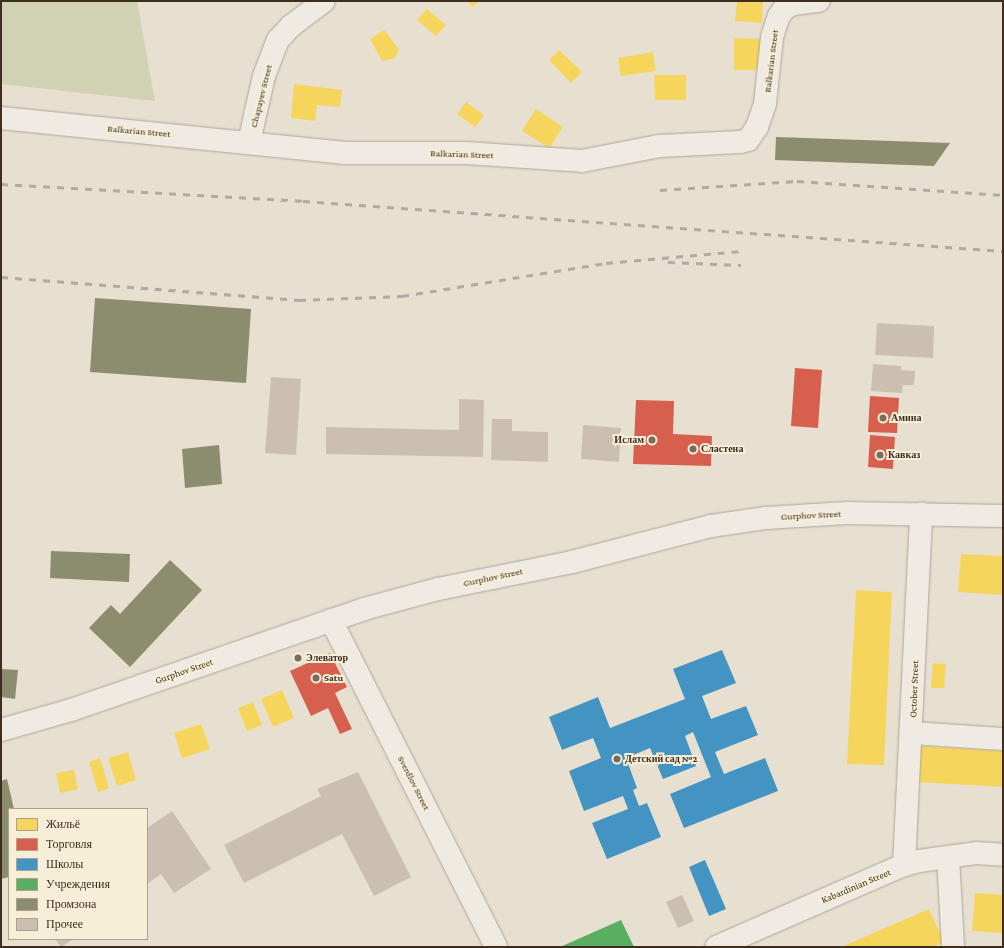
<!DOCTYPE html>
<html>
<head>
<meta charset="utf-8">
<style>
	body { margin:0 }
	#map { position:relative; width:1004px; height:948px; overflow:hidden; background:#e7e0d1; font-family:"Crimson Pro",serif }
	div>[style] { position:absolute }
	.cemetery>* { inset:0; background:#d1d1b3 }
	.homes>* { inset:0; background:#f6d55c }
	.shops>* { inset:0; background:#d6604d }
	.schools>* { inset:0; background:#4393c3 }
	.public>* { inset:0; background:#5aae61 }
	.industry>* { inset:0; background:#8c8c6e }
	.building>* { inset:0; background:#cbbfb2 }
	.roads { filter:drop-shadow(0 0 1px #ada599) drop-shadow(0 0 1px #ada599) }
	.minor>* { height:22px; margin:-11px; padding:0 11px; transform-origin:11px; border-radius:11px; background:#efebe3 }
	.rail>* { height:3px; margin-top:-1.5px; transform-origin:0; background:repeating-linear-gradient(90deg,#afaaa2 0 7px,transparent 0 14px) }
	.dots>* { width:11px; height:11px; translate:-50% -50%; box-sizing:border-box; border:2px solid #f7eed8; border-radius:50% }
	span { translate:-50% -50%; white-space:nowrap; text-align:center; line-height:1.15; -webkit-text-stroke:4px #f7eed8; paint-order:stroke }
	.street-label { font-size:10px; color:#3d2e20 }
	.poi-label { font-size:10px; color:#3d2e20; font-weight:700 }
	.left { translate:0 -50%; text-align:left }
	.right { translate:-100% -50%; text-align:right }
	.frame { position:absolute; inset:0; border:2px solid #3d2e20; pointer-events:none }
	.legend { position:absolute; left:8px; top:808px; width:140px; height:132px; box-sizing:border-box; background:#f7eed8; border:1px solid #ada18e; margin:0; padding:5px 7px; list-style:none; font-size:12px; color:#3d2e20 }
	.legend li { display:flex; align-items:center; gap:8px; height:20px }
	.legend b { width:20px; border:1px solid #ada18e }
</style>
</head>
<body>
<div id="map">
	<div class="cemetery">
		<div style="clip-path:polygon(1px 1px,137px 1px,155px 101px,1px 84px)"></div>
	</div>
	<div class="homes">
		<div style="clip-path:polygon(467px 1px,479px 1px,473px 7px)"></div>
		<div style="clip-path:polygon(737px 1px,763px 1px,762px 23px,735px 21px)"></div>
		<div style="clip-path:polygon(427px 9px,446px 25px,436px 36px,417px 20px)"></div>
		<div style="clip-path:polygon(384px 30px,399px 49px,395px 58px,382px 61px,370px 39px)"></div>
		<div style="clip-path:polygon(734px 38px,763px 39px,758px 70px,734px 70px)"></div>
		<div style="clip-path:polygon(559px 50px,582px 72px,571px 83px,549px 60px)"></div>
		<div style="clip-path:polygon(653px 52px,656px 71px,621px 76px,618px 58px)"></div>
		<div style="clip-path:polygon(654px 75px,686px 75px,686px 100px,655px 100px)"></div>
		<div style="clip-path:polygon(294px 84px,342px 90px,340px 107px,317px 105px,315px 121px,291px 118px)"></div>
		<div style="clip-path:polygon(466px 102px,484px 115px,475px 127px,457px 114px)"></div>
		<div style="clip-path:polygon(536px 109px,563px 127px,549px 148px,522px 131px)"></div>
		<div style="clip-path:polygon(961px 554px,1003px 556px,1003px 595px,958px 592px)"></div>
		<div style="clip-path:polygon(856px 590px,892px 592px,884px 765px,847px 764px)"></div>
		<div style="clip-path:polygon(933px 663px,946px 664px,944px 688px,931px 688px)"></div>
		<div style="clip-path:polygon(282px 690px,294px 718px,273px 727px,261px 699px)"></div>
		<div style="clip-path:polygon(253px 702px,262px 725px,247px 731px,238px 708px)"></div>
		<div style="clip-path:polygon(201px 724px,210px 749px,182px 758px,174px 733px)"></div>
		<div style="clip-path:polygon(919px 746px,1003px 751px,1003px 787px,917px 782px)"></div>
		<div style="clip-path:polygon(128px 752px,136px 780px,117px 786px,108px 758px)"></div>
		<div style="clip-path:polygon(100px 758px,109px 788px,98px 792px,89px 762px)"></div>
		<div style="clip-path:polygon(74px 770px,78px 789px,60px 793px,56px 773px)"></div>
		<div style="clip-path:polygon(975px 893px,1003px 895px,1003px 933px,972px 931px)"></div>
		<div style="clip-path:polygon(929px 909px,944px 942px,933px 947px,841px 947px)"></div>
	</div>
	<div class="shops">
		<div style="clip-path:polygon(795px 368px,822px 370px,818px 428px,791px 426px)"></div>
		<div style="clip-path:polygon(870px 396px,899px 398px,897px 433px,868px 432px)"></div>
		<div style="clip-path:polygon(636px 400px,674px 401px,673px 434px,712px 436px,711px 466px,633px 464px)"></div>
		<div style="clip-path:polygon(870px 435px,895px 437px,893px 469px,868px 467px)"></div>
		<div style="clip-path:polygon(330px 653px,347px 687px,335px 693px,352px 729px,340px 734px,328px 708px,311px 716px,290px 671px)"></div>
	</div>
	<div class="schools">
		<div style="clip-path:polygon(722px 650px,736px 683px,702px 696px,711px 719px,746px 706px,758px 735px,715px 752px,724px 774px,765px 758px,778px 791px,684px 828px,670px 794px,711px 777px,693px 732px,685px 736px,696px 766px,663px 779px,650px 748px,626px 758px,637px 788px,633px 790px,639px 806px,647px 803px,661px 837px,607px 859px,592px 823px,628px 809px,623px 796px,584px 811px,569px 771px,601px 758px,593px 738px,562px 750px,549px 717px,598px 697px,610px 728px,685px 699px,673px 669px)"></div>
		<div style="clip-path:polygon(705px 860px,726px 909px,709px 916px,689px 867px)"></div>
	</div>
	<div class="public">
		<div style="clip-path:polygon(621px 920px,634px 947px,560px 947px)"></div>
	</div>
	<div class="industry">
		<div style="clip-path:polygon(776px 137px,950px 143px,934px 166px,775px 160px)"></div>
		<div style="clip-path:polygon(95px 298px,251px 309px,246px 383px,90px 372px)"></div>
		<div style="clip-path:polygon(219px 445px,222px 484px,185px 488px,182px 449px)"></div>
		<div style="clip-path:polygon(51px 551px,130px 554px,129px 582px,50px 578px)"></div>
		<div style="clip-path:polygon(170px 560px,202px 590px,130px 667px,89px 628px,111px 605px,120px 614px)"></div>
		<div style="clip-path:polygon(1px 669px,18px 670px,15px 699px,1px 697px)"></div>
		<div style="clip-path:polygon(7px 779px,14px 809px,9px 809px,9px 877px,1px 879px,1px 781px)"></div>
	</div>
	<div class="building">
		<div style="clip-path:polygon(877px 323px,934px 326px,933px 358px,875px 355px)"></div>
		<div style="clip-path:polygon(873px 364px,901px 366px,901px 370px,915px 371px,914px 385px,903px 385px,902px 393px,871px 391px)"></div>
		<div style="clip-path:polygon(271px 377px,301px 379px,296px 455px,265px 453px)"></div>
		<div style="clip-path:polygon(459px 399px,484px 400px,483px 457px,326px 454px,326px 427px,459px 430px)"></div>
		<div style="clip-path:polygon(492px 419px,512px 419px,512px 431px,548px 432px,548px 462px,491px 460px)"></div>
		<div style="clip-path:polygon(583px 425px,621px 428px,619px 462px,581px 459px)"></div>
		<div style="clip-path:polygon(358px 772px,411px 877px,374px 896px,342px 834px,244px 883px,224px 845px,321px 796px,317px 789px)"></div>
		<div style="clip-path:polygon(172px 811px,211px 869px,174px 893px,161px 874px,147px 884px,147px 828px)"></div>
		<div style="clip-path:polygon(682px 895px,694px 921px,678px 928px,666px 902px)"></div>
		<div style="clip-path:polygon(55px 939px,74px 939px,61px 947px)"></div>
	</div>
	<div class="roads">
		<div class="minor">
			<div style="left:1px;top:118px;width:346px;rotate:5.8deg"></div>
			<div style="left:345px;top:153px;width:121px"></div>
			<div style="left:466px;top:153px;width:116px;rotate:3.9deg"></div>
			<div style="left:582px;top:161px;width:78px;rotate:-11deg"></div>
			<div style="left:659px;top:146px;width:81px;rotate:-2.8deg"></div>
			<div style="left:740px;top:142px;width:8px;rotate:-14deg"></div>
			<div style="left:748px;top:140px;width:16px;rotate:-55deg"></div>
			<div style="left:757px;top:127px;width:24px;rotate:-71deg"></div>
			<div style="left:765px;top:104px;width:67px;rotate:-84deg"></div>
			<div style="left:772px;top:37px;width:22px;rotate:-72deg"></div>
			<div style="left:779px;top:16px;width:9px;rotate:-54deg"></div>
			<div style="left:784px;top:9px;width:10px;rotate:-29deg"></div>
			<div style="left:793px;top:4px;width:26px;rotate:-7deg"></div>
			<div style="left:249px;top:142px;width:68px;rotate:-77.2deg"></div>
			<div style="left:264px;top:76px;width:39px;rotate:-69deg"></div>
			<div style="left:278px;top:40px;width:19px;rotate:-47deg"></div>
			<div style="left:291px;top:26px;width:41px;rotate:-37.1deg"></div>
			<div style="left:331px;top:620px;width:366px;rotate:63.2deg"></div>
			<div style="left:1px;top:730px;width:73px;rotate:-15.9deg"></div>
			<div style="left:71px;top:710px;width:310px;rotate:-19deg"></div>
			<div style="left:364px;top:609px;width:77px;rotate:-15.1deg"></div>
			<div style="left:438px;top:589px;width:137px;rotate:-11.4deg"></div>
			<div style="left:572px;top:562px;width:144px;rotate:-14.5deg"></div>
			<div style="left:711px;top:526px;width:56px;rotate:-8.3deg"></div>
			<div style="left:766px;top:518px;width:81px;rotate:-3.5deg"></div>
			<div style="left:847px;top:513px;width:156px;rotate:1.1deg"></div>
			<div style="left:912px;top:733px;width:91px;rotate:3.8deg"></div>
			<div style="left:948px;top:857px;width:90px;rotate:86.8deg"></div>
			<div style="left:904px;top:865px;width:352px;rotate:-87.2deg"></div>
			<div style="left:716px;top:947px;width:205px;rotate:-23.6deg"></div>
			<div style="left:904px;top:865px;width:16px;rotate:-15deg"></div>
			<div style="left:919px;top:861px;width:59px;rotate:-7.9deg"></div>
			<div style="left:977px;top:853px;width:26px;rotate:4deg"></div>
		</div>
	</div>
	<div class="rail">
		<div style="left:1px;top:184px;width:302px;rotate:3.2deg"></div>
		<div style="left:303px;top:201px;width:702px;rotate:4.09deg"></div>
		<div style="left:660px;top:190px;width:137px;rotate:-3.8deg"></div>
		<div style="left:797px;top:181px;width:206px;rotate:3.9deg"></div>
		<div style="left:668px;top:262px;width:73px;rotate:2.4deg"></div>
		<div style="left:1px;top:277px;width:299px;rotate:4.4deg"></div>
		<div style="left:299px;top:300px;width:103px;rotate:-2.2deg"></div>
		<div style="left:402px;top:296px;width:207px;rotate:-9.2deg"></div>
		<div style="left:606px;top:263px;width:136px;rotate:-5.1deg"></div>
	</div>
	<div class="dots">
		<div style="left:883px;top:418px;background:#786c5e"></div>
		<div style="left:652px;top:440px;background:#786c5e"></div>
		<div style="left:693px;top:449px;background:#786c5e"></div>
		<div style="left:880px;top:455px;background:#786c5e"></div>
		<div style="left:298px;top:658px;background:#786c5e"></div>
		<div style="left:316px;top:678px;background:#786c5e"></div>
		<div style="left:617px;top:759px;background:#786c5e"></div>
	</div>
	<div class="street-label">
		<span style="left:771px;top:61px;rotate:-83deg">Balkarian Street</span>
		<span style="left:261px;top:96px;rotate:-76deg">Chapayev Street</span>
		<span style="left:139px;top:131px;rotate:5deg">Balkarian Street</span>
		<span style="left:462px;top:154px;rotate:2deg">Balkarian Street</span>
		<span style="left:811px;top:515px;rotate:-3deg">Gurphov Street</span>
		<span style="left:493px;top:577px;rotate:-12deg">Gurphov Street</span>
		<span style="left:184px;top:671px;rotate:-19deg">Gurphov Street</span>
		<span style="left:914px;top:689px;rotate:-88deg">October Street</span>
		<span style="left:414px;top:783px;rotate:63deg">Sverdlov Street</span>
		<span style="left:856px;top:886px;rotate:-23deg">Kabardinian Street</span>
	</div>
	<div class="poi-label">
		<span class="left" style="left:891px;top:418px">Амина</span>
		<span class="right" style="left:644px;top:440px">Ислам</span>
		<span class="left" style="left:701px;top:449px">Сластена</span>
		<span class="left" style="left:888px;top:455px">Кавказ</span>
		<span class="left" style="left:306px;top:658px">Элеватор</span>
		<span class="left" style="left:324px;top:678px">Satu</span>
		<span class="left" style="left:625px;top:759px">Детский сад №2</span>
	</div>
	<div class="frame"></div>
	<ul class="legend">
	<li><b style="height:11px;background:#f6d55c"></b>Жильё</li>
	<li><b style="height:11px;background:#d6604d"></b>Торговля</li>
	<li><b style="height:11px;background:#4393c3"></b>Школы</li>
	<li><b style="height:11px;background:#5aae61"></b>Учреждения</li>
	<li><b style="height:11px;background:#8c8c6e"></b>Промзона</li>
	<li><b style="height:11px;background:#cbbfb2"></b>Прочее</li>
	</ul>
</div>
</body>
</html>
